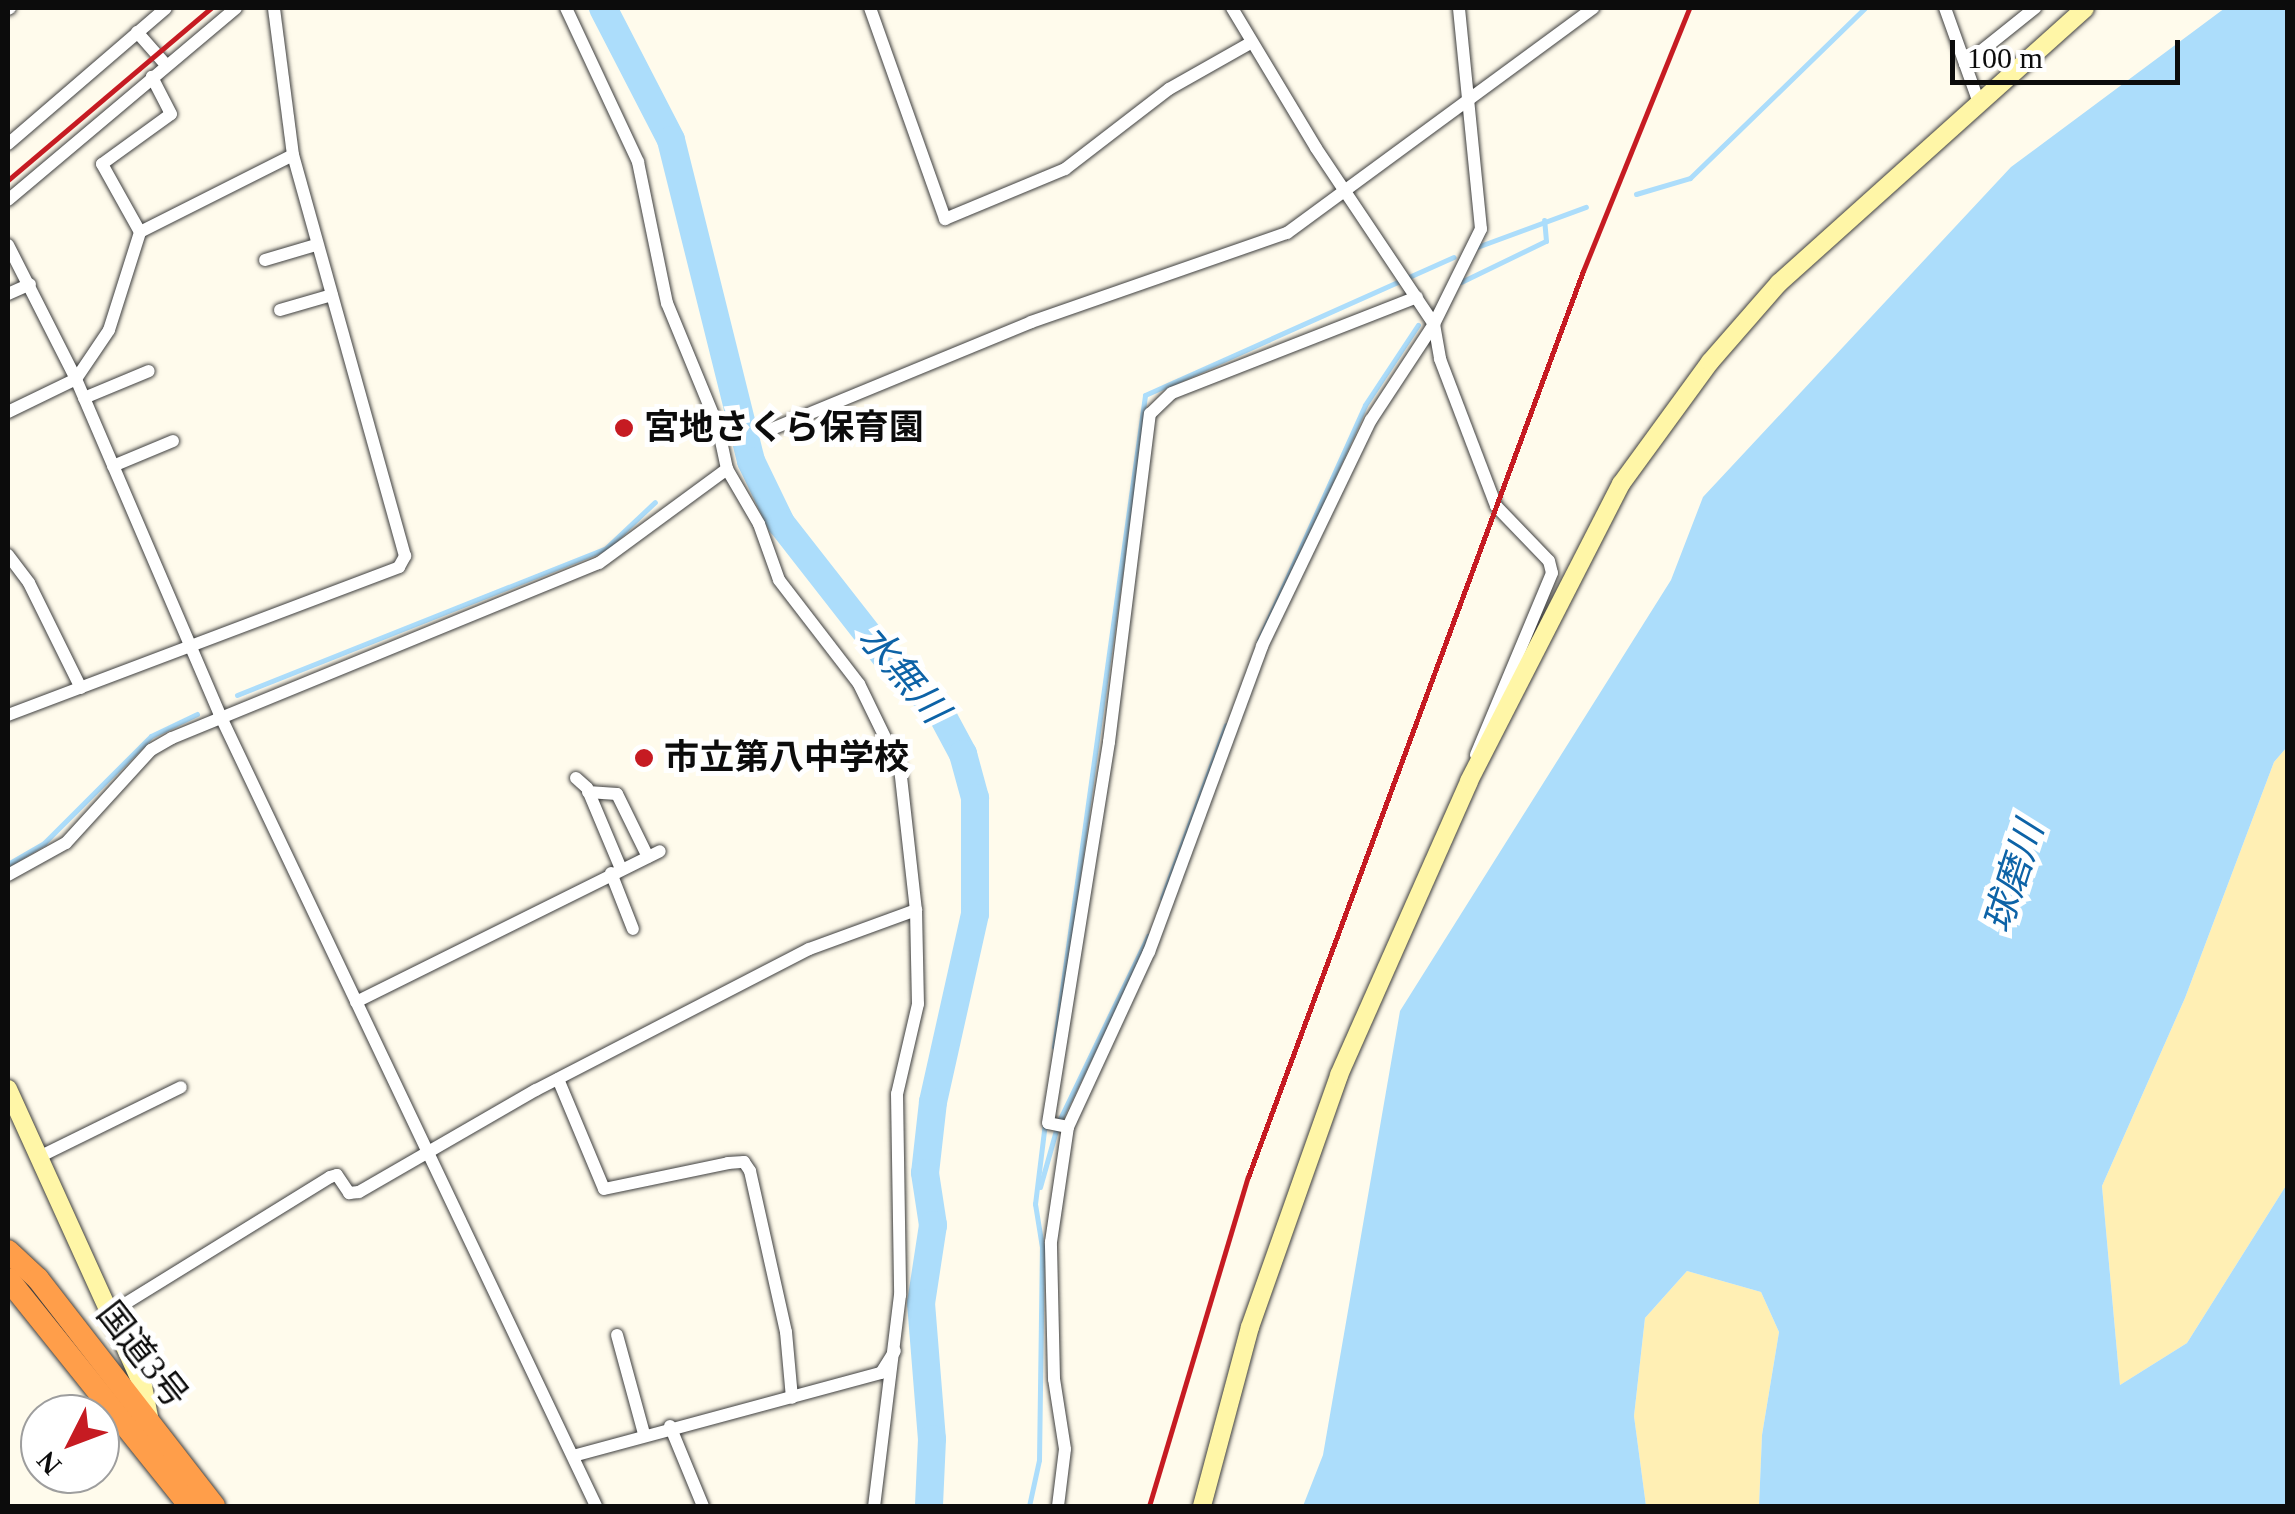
<!DOCTYPE html>
<html>
<head>
<meta charset="utf-8">
<style>
	body { margin:0 }
	#map { position:relative; width:2295px; height:1514px; overflow:hidden; background:#fffbec; font-family:"Times New Roman","Noto Sans JP",serif }
	div>[style] { position:absolute }
	.sand>* { inset:0; background:#ffefb4 }
	.water>* { inset:0; background:#acddfb }
	.stream>* { height:5px; margin:-2.5px; padding:0 2.5px; transform-origin:2.5px; border-radius:2.5px; background:#acddfb }
	.river>* { height:28px; margin:-14px; padding:0 14px; transform-origin:14px; border-radius:14px; background:#acddfb }
	.roads { filter:drop-shadow(0 0 2px #3f3f3f) drop-shadow(0 0 2px #3f3f3f) }
	.street>* { height:12px; margin:-6px; padding:0 6px; transform-origin:6px; border-radius:6px; background:#fff }
	.secondary>* { height:18px; margin:-9px; padding:0 9px; transform-origin:9px; border-radius:9px; background:#fff6a7 }
	.highway>* { height:22px; margin:-11px; padding:0 11px; transform-origin:11px; border-radius:11px; background:#ff9e4a }
	.rail>* { height:5px; margin:-2.5px; padding:0 2.5px; transform-origin:2.5px; border-radius:2.5px; background:#c61b22 }
	.dots>* { width:28px; height:28px; translate:-50% -50%; box-sizing:border-box; border:5px solid #fff; border-radius:50% }
	span { translate:-50% -50%; white-space:nowrap; text-align:center; line-height:1.15; -webkit-text-stroke:10px #fff; paint-order:stroke }
	.poi-label { font-size:35px; color:#0c0c0c; font-weight:700 }
	.left { translate:0 -50%; text-align:left }
	.street-label { font-size:35px; color:#0c0c0c }
	.water-label { font-size:38px; color:#0d63a7; font-style:italic }
	.frame { position:absolute; inset:0; border:10px solid #0c0c0c; pointer-events:none }
	.north { position:absolute; left:20px; top:1394px; width:100px; height:100px; box-sizing:border-box; background:#fff; border:2px solid #9e9e9e; border-radius:50%; rotate:228deg; font-size:28px; font-weight:700; line-height:40px; text-align:center; color:#0c0c0c }
	.north::after { content:''; display:block; margin:auto; width:35px; height:45px; background:#c61b22; clip-path:polygon(50% 0,100% 100%,50% 72%,0 100%) }
	.scale { position:absolute; left:1950px; top:40px; width:230px; height:45px; box-sizing:border-box; border:5px solid #0c0c0c; border-top:0; padding-left:12px; font-size:30px; line-height:35px; white-space:nowrap; color:#0c0c0c; -webkit-text-stroke:8px #fff; paint-order:stroke }
</style>
</head>
<body>
<div id="map">
	<div class="sand">
		<div style="clip-path:polygon(2287px 747px,2287px 1184px,2187px 1343px,2120px 1385px,2102px 1186px,2185px 998px,2274px 762px)"></div>
		<div style="clip-path:polygon(1687px 1271px,1761px 1292px,1779px 1332px,1762px 1435px,1759px 1506px,1646px 1506px,1634px 1416px,1645px 1318px)"></div>
	</div>
	<div class="water">
		<div style="clip-path:polygon(2225px 8px,2287px 8px,2287px 747px,2274px 762px,2185px 998px,2102px 1186px,2120px 1385px,2187px 1343px,2287px 1184px,2287px 1506px,1759px 1506px,1762px 1435px,1779px 1332px,1761px 1292px,1687px 1271px,1645px 1318px,1634px 1416px,1646px 1506px,1303px 1506px,1323px 1455px,1400px 1011px,1671px 580px,1703px 497px,2011px 167px)"></div>
	</div>
	<div class="stream">
		<div style="left:1636px;top:194px;width:56px;rotate:-16.5deg"></div>
		<div style="left:1690px;top:178px;width:244px;rotate:-44.2deg"></div>
		<div style="left:1477px;top:247px;width:116px;rotate:-20.2deg"></div>
		<div style="left:1461px;top:282px;width:94px;rotate:-25.8deg"></div>
		<div style="left:1546px;top:241px;width:21px;rotate:-95deg"></div>
		<div style="left:741px;top:465px;width:11px;rotate:-22deg"></div>
		<div style="left:1259px;top:640px;width:258px;rotate:-65.7deg"></div>
		<div style="left:1365px;top:405px;width:96px;rotate:-56.5deg"></div>
		<div style="left:237px;top:695px;width:397px;rotate:-21.7deg"></div>
		<div style="left:606px;top:548px;width:67px;rotate:-43.2deg"></div>
		<div style="left:8px;top:864px;width:42px;rotate:-30.3deg"></div>
		<div style="left:44px;top:843px;width:151px;rotate:-45deg"></div>
		<div style="left:151px;top:736px;width:51px;rotate:-25.6deg"></div>
		<div style="left:1162px;top:898px;width:184px;rotate:-69.7deg"></div>
		<div style="left:1054px;top:1047px;width:658px;rotate:-82.05deg"></div>
		<div style="left:1145px;top:395px;width:338px;rotate:-24.1deg"></div>
		<div style="left:1040px;top:1187px;width:66px;rotate:-74.3deg"></div>
		<div style="left:1058px;top:1123px;width:208px;rotate:-64.3deg"></div>
		<div style="left:1029px;top:1506px;width:47px;rotate:-77.7deg"></div>
		<div style="left:1039px;top:1460px;width:213px;rotate:-89.2deg"></div>
		<div style="left:1042px;top:1247px;width:44px;rotate:-99.2deg"></div>
		<div style="left:1035px;top:1204px;width:82px;rotate:-83deg"></div>
	</div>
	<div class="river">
		<div style="left:603px;top:8px;width:148px;rotate:62.7deg"></div>
		<div style="left:671px;top:140px;width:331px;rotate:76deg"></div>
		<div style="left:751px;top:461px;width:69px;rotate:64.2deg"></div>
		<div style="left:781px;top:523px;width:175px;rotate:52deg"></div>
		<div style="left:889px;top:661px;width:74px;rotate:45deg"></div>
		<div style="left:941px;top:713px;width:47px;rotate:61.8deg"></div>
		<div style="left:963px;top:754px;width:46px;rotate:74.7deg"></div>
		<div style="left:975px;top:798px;width:116px;rotate:90deg"></div>
		<div style="left:975px;top:914px;width:193px;rotate:102.6deg"></div>
		<div style="left:933px;top:1102px;width:71px;rotate:96.4deg"></div>
		<div style="left:925px;top:1173px;width:53px;rotate:81.3deg"></div>
		<div style="left:933px;top:1225px;width:79px;rotate:98.7deg"></div>
		<div style="left:921px;top:1303px;width:136px;rotate:85.4deg"></div>
		<div style="left:932px;top:1439px;width:67px;rotate:92.6deg"></div>
	</div>
	<div class="roads">
		<div class="street">
			<div style="left:566px;top:8px;width:170px;rotate:64.9deg"></div>
			<div style="left:638px;top:162px;width:144px;rotate:78.4deg"></div>
			<div style="left:667px;top:303px;width:134px;rotate:67.6deg"></div>
			<div style="left:718px;top:427px;width:43px;rotate:77.9deg"></div>
			<div style="left:727px;top:469px;width:64px;rotate:59.8deg"></div>
			<div style="left:759px;top:524px;width:59px;rotate:70.3deg"></div>
			<div style="left:779px;top:580px;width:131px;rotate:52.4deg"></div>
			<div style="left:859px;top:684px;width:93px;rotate:64deg"></div>
			<div style="left:900px;top:768px;width:143px;rotate:83.6deg"></div>
			<div style="left:916px;top:910px;width:94px;rotate:88.8deg"></div>
			<div style="left:918px;top:1004px;width:92px;rotate:103.1deg"></div>
			<div style="left:897px;top:1094px;width:201px;rotate:89.1deg"></div>
			<div style="left:900px;top:1295px;width:213px;rotate:97deg"></div>
			<div style="left:870px;top:8px;width:224px;rotate:70.4deg"></div>
			<div style="left:945px;top:219px;width:130px;rotate:-22.6deg"></div>
			<div style="left:1065px;top:169px;width:131px;rotate:-37.6deg"></div>
			<div style="left:1169px;top:89px;width:95px;rotate:-29.5deg"></div>
			<div style="left:1232px;top:8px;width:163px;rotate:59deg"></div>
			<div style="left:1316px;top:148px;width:212px;rotate:56.2deg"></div>
			<div style="left:1434px;top:324px;width:36px;rotate:80deg"></div>
			<div style="left:1440px;top:359px;width:157px;rotate:69.1deg"></div>
			<div style="left:1496px;top:506px;width:76px;rotate:46.1deg"></div>
			<div style="left:1549px;top:561px;width:12px;rotate:76deg"></div>
			<div style="left:1552px;top:573px;width:197px;rotate:112.7deg"></div>
			<div style="left:1945px;top:8px;width:98px;rotate:70.3deg"></div>
			<div style="left:8px;top:9px;width:2px;rotate:-27deg"></div>
			<div style="left:137px;top:32px;width:44px;rotate:48.7deg"></div>
			<div style="left:1965px;top:64px;width:90px;rotate:-38.7deg"></div>
			<div style="left:8px;top:144px;width:208px;rotate:-40.7deg"></div>
			<div style="left:8px;top:200px;width:298px;rotate:-40.1deg"></div>
			<div style="left:140px;top:232px;width:171px;rotate:-26.7deg"></div>
			<div style="left:8px;top:245px;width:150px;rotate:63.1deg"></div>
			<div style="left:76px;top:379px;width:363px;rotate:66.8deg"></div>
			<div style="left:219px;top:713px;width:878px;rotate:64.57deg"></div>
			<div style="left:265px;top:260px;width:53px;rotate:-16.4deg"></div>
			<div style="left:8px;top:294px;width:24px;rotate:-24deg"></div>
			<div style="left:280px;top:310px;width:54px;rotate:-16.1deg"></div>
			<div style="left:84px;top:398px;width:70px;rotate:-22.6deg"></div>
			<div style="left:8px;top:412px;width:76px;rotate:-25.9deg"></div>
			<div style="left:76px;top:379px;width:59px;rotate:-56deg"></div>
			<div style="left:109px;top:330px;width:103px;rotate:-72.4deg"></div>
			<div style="left:140px;top:232px;width:78px;rotate:-119.2deg"></div>
			<div style="left:102px;top:164px;width:85px;rotate:-35.9deg"></div>
			<div style="left:171px;top:114px;width:42px;rotate:-117.2deg"></div>
			<div style="left:772px;top:429px;width:280px;rotate:-22.4deg"></div>
			<div style="left:1031px;top:322px;width:271px;rotate:-19.2deg"></div>
			<div style="left:1287px;top:233px;width:380px;rotate:-36.3deg"></div>
			<div style="left:113px;top:466px;width:65px;rotate:-22.6deg"></div>
			<div style="left:8px;top:555px;width:35px;rotate:53deg"></div>
			<div style="left:29px;top:583px;width:117px;rotate:63.7deg"></div>
			<div style="left:8px;top:715px;width:418px;rotate:-20.7deg"></div>
			<div style="left:399px;top:567px;width:13px;rotate:-61deg"></div>
			<div style="left:405px;top:556px;width:416px;rotate:-105.6deg"></div>
			<div style="left:293px;top:155px;width:148px;rotate:-97.4deg"></div>
			<div style="left:576px;top:778px;width:15px;rotate:42deg"></div>
			<div style="left:587px;top:788px;width:88px;rotate:67.2deg"></div>
			<div style="left:588px;top:792px;width:29px;rotate:4deg"></div>
			<div style="left:617px;top:794px;width:70px;rotate:63.8deg"></div>
			<div style="left:611px;top:873px;width:60px;rotate:68.6deg"></div>
			<div style="left:8px;top:875px;width:66px;rotate:-28.9deg"></div>
			<div style="left:66px;top:843px;width:126px;rotate:-47.6deg"></div>
			<div style="left:151px;top:750px;width:24px;rotate:-30deg"></div>
			<div style="left:172px;top:738px;width:461px;rotate:-22.3deg"></div>
			<div style="left:599px;top:563px;width:159px;rotate:-36.3deg"></div>
			<div style="left:356px;top:1002px;width:339px;rotate:-26.4deg"></div>
			<div style="left:558px;top:1079px;width:119px;rotate:67.3deg"></div>
			<div style="left:604px;top:1189px;width:127px;rotate:-11.8deg"></div>
			<div style="left:728px;top:1163px;width:16px;rotate:-4deg"></div>
			<div style="left:744px;top:1162px;width:11px;rotate:56deg"></div>
			<div style="left:750px;top:1171px;width:165px;rotate:77.4deg"></div>
			<div style="left:786px;top:1332px;width:66px;rotate:84.8deg"></div>
			<div style="left:1068px;top:1127px;width:20px;rotate:-169deg"></div>
			<div style="left:1048px;top:1123px;width:386px;rotate:-80.9deg"></div>
			<div style="left:1109px;top:742px;width:331px;rotate:-82.9deg"></div>
			<div style="left:1150px;top:414px;width:30px;rotate:-44deg"></div>
			<div style="left:1172px;top:393px;width:263px;rotate:-21.4deg"></div>
			<div style="left:39px;top:1157px;width:158px;rotate:-26.2deg"></div>
			<div style="left:110px;top:1313px;width:259px;rotate:-31.7deg"></div>
			<div style="left:330px;top:1177px;width:7px;rotate:-16deg"></div>
			<div style="left:337px;top:1175px;width:22px;rotate:56deg"></div>
			<div style="left:349px;top:1193px;width:10px;rotate:-6deg"></div>
			<div style="left:359px;top:1192px;width:204px;rotate:-30deg"></div>
			<div style="left:536px;top:1090px;width:307px;rotate:-27.3deg"></div>
			<div style="left:809px;top:949px;width:114px;rotate:-20deg"></div>
			<div style="left:617px;top:1335px;width:103px;rotate:74.7deg"></div>
			<div style="left:670px;top:1426px;width:87px;rotate:67.6deg"></div>
			<div style="left:573px;top:1456px;width:319px;rotate:-15.1deg"></div>
			<div style="left:881px;top:1373px;width:26px;rotate:-58deg"></div>
			<div style="left:1058px;top:1506px;width:57px;rotate:-83deg"></div>
			<div style="left:1065px;top:1449px;width:71px;rotate:-98.9deg"></div>
			<div style="left:1054px;top:1379px;width:137px;rotate:-91.3deg"></div>
			<div style="left:1051px;top:1242px;width:116px;rotate:-81.6deg"></div>
			<div style="left:1068px;top:1127px;width:193px;rotate:-65.2deg"></div>
			<div style="left:1149px;top:952px;width:326px;rotate:-69.7deg"></div>
			<div style="left:1262px;top:646px;width:251px;rotate:-64.3deg"></div>
			<div style="left:1371px;top:420px;width:115px;rotate:-56.7deg"></div>
			<div style="left:1434px;top:324px;width:106px;rotate:-63.7deg"></div>
			<div style="left:1481px;top:229px;width:222px;rotate:-95.7deg"></div>
		</div>
		<div class="secondary">
			<div style="left:8px;top:1089px;width:326px;rotate:65.6deg"></div>
			<div style="left:143px;top:1386px;width:36px;rotate:79deg"></div>
			<div style="left:1202px;top:1506px;width:185px;rotate:-75deg"></div>
			<div style="left:1250px;top:1327px;width:267px;rotate:-70.5deg"></div>
			<div style="left:1339px;top:1075px;width:321px;rotate:-66.1deg"></div>
			<div style="left:1469px;top:781px;width:334px;rotate:-62.9deg"></div>
			<div style="left:1621px;top:484px;width:151px;rotate:-53.9deg"></div>
			<div style="left:1710px;top:362px;width:105px;rotate:-48.9deg"></div>
			<div style="left:1779px;top:283px;width:411px;rotate:-41.9deg"></div>
		</div>
		<div class="highway">
			<div style="left:8px;top:1251px;width:41px;rotate:43deg"></div>
			<div style="left:38px;top:1279px;width:287px;rotate:52.2deg"></div>
			<div style="left:8px;top:1279px;width:291px;rotate:51.3deg"></div>
		</div>
	</div>
	<div class="rail">
		<div style="left:8px;top:180px;width:266px;rotate:-40.3deg"></div>
		<div style="left:1149px;top:1506px;width:344px;rotate:-73.3deg"></div>
		<div style="left:1248px;top:1177px;width:966px;rotate:-69.71deg"></div>
		<div style="left:1583px;top:271px;width:284px;rotate:-68deg"></div>
	</div>
	<div class="dots">
		<div style="left:624px;top:428px;background:#c61b22"></div>
		<div style="left:644px;top:758px;background:#c61b22"></div>
	</div>
	<div class="poi-label">
		<span class="left" style="left:644px;top:428px">宮地さくら保育園</span>
		<span class="left" style="left:664px;top:758px">市立第八中学校</span>
	</div>
	<div class="street-label">
		<span style="left:142px;top:1355px;rotate:52deg">国道3号</span>
	</div>
	<div class="water-label">
		<span style="left:903px;top:674px;rotate:50deg">水無川</span>
		<span style="left:2014px;top:877px;rotate:-72deg">球磨川</span>
	</div>
	<div class="frame"></div>
	<div class="north">N</div>
	<div class="scale">100 m</div>
</div>
</body>
</html>
